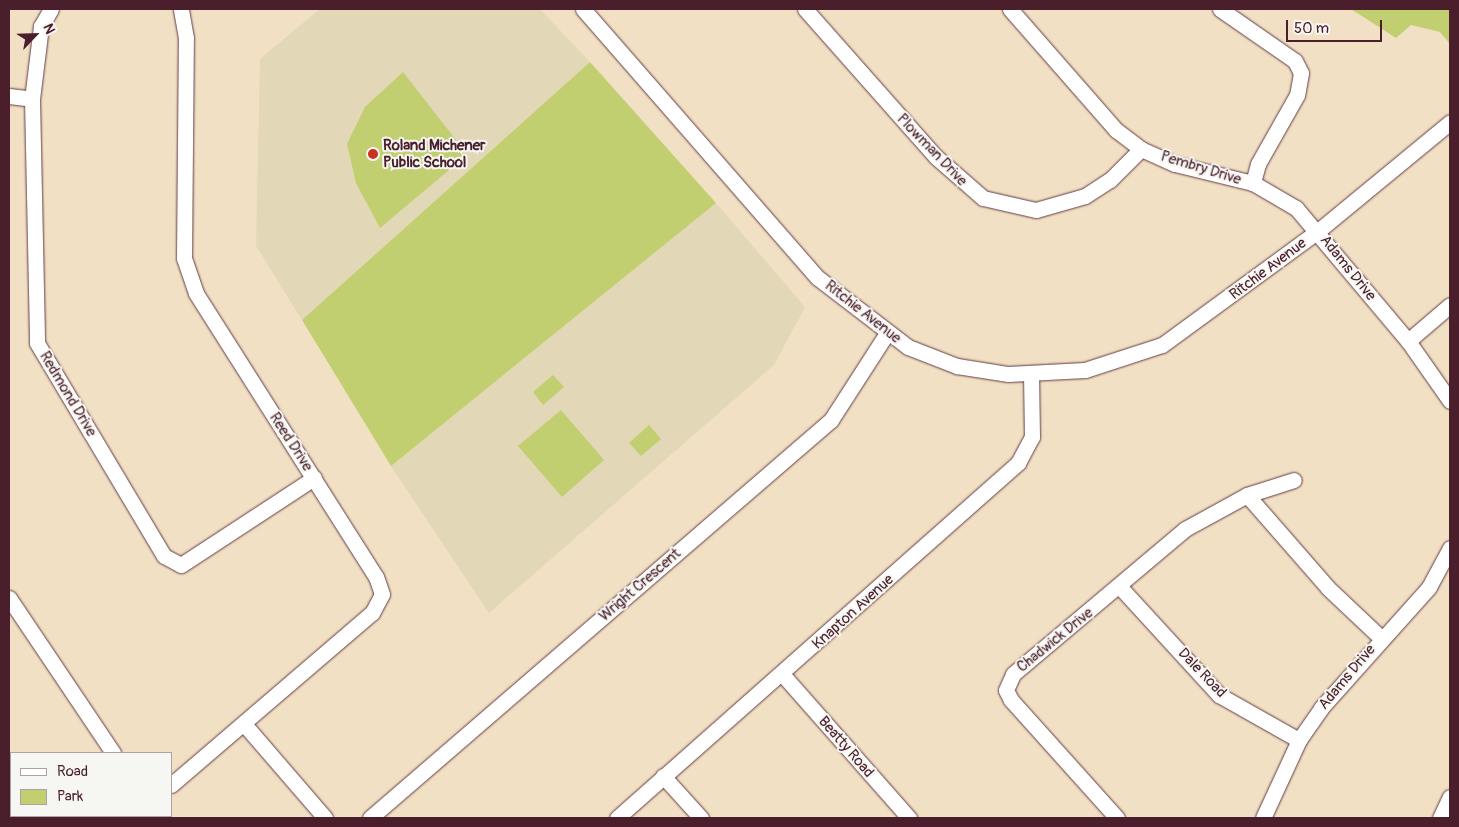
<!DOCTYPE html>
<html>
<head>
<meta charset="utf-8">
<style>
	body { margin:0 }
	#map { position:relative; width:1459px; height:827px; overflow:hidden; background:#f2e0c5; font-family:Pangolin,sans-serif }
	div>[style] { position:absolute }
	.built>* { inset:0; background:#e2d7b7 }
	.green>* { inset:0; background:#c2cf70 }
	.roads { filter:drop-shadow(0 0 1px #633c42) drop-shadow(0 0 1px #633c42) }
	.minor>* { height:15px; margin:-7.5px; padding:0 7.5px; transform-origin:7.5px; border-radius:7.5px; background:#fff }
	.dots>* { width:14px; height:14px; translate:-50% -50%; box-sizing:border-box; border:2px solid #f6f6f2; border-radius:50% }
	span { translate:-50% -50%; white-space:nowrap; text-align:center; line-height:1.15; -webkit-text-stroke:4px #f6f6f2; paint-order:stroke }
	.poi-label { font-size:15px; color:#4a1f2b; font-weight:700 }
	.left { translate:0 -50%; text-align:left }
	.street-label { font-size:15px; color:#4a1f2b }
	.frame { position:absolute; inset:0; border:10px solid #4a1f2b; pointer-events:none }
	.legend { position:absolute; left:10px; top:752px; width:162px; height:65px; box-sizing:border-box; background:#f6f6f2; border:1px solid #b1a0a2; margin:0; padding:6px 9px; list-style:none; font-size:15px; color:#4a1f2b }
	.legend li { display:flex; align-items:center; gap:10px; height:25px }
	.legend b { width:25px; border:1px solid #b1a0a2 }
	.north { position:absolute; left:10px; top:10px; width:50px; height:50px; -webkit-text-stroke:4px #f6f6f2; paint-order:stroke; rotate:66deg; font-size:14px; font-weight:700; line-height:20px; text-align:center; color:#4a1f2b }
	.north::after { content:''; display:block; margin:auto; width:18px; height:22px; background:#4a1f2b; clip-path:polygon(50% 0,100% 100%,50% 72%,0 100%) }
	.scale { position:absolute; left:1286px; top:20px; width:96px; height:22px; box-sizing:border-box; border:2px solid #4a1f2b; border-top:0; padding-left:6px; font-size:15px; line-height:18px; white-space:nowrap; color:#4a1f2b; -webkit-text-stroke:4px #f6f6f2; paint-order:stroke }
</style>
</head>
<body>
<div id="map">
	<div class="built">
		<div style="clip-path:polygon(320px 9px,540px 9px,590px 62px,302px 320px,256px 246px,260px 59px)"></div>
		<div style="clip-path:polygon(716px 203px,805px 307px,774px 365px,489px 613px,391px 466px)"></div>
	</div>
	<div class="green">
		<div style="clip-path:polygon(1351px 9px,1450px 9px,1450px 44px,1440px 32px,1411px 25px,1396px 38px)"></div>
		<div style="clip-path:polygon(590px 62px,716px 203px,391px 466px,302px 320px)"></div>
		<div style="clip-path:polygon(403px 72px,463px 149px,462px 159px,380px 228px,356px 183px,347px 144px,365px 107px)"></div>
		<div style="clip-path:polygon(553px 375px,564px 387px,543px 405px,533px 392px)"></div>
		<div style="clip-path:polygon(561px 410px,604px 460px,562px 497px,518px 446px)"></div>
		<div style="clip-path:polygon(649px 425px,661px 439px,641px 456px,629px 443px)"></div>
	</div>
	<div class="roads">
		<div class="minor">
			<div style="left:51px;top:9px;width:20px;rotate:120deg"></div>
			<div style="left:41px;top:26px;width:74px;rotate:97deg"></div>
			<div style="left:32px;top:99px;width:244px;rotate:88.8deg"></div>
			<div style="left:37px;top:343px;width:248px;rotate:59.2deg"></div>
			<div style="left:164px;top:556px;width:19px;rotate:28deg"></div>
			<div style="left:181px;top:565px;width:159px;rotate:-33.2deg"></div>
			<div style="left:583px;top:9px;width:357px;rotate:48.9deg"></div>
			<div style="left:818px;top:278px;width:113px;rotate:37.5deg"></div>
			<div style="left:908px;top:347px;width:53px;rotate:21.2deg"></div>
			<div style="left:957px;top:366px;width:52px;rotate:8.9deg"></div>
			<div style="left:1008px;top:374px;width:77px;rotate:-3deg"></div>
			<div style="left:1085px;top:370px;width:81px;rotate:-18deg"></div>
			<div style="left:1162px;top:345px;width:193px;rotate:-36.2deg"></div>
			<div style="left:1318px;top:231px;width:171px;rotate:-39.5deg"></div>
			<div style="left:805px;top:9px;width:198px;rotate:48.5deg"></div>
			<div style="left:936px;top:157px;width:62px;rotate:41.1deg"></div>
			<div style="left:983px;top:198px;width:54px;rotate:12.8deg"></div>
			<div style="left:1036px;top:210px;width:51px;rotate:-15.9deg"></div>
			<div style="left:1085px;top:196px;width:30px;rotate:-33deg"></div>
			<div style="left:1110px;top:180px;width:44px;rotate:-45deg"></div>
			<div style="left:1010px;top:9px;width:161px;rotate:48.8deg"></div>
			<div style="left:1116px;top:130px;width:31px;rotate:37deg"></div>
			<div style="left:1141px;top:149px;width:37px;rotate:24deg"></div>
			<div style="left:1175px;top:164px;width:80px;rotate:13.7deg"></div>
			<div style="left:1253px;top:183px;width:50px;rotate:30.2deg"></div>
			<div style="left:1296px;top:208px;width:174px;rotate:49.9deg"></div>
			<div style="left:1408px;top:341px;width:73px;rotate:55deg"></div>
			<div style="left:1220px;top:9px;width:91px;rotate:34.7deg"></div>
			<div style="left:1295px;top:61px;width:13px;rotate:63deg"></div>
			<div style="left:1301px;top:73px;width:22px;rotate:100deg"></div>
			<div style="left:1297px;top:95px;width:79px;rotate:119.5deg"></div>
			<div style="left:1258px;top:164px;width:20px;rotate:105deg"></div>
			<div style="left:9px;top:96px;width:23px;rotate:7deg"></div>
			<div style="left:1408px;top:341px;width:55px;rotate:-40.6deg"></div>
			<div style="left:1247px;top:495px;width:123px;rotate:48.9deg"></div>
			<div style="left:1328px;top:588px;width:71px;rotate:43.3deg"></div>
			<div style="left:1120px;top:587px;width:147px;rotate:47.5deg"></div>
			<div style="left:1219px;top:695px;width:92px;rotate:29.4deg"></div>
			<div style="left:9px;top:598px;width:187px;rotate:56.1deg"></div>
			<div style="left:783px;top:675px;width:191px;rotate:48.6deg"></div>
			<div style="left:244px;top:724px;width:124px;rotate:49.2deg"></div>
			<div style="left:663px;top:776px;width:57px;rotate:47.9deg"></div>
			<div style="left:171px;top:785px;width:265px;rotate:-40.6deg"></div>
			<div style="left:372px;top:613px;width:21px;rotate:-62deg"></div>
			<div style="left:382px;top:594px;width:18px;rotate:-109deg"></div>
			<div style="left:376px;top:577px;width:336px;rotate:-122.4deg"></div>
			<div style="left:196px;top:293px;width:37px;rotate:-109deg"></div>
			<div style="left:184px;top:258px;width:220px;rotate:-89.5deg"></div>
			<div style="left:186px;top:38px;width:29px;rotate:-100deg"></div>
			<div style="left:370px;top:818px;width:609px;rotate:-40.81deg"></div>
			<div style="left:831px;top:420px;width:103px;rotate:-57.2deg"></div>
			<div style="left:617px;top:818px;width:536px;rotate:-41.52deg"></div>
			<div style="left:1018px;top:463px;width:30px;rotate:-62deg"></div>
			<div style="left:1032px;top:437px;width:61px;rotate:-90.9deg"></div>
			<div style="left:1117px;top:818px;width:159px;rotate:-131.9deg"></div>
			<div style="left:1011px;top:700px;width:11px;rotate:-117deg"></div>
			<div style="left:1006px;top:690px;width:17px;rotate:-66deg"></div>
			<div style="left:1013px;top:674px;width:225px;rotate:-40.1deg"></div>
			<div style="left:1185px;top:529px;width:71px;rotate:-28.7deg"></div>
			<div style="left:1247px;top:495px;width:49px;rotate:-17.7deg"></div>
			<div style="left:1263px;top:818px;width:86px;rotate:-65.2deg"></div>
			<div style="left:1299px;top:740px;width:39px;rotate:-55deg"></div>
			<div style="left:1321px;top:708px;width:162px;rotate:-48.2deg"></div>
			<div style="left:1429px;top:587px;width:44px;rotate:-61.7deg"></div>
			<div style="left:1440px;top:818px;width:23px;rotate:-65deg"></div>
		</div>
	</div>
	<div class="dots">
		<div style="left:373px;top:154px;background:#c8321e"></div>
	</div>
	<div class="poi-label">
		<span class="left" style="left:383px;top:154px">Roland Michener<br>Public School</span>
	</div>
	<div class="street-label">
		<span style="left:932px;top:150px;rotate:46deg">Plowman Drive</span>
		<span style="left:1201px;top:168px;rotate:17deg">Pembry Drive</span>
		<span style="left:1348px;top:268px;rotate:51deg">Adams Drive</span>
		<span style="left:1268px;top:269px;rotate:-37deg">Ritchie Avenue</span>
		<span style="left:863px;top:312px;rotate:38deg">Ritchie Avenue</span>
		<span style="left:68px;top:394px;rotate:59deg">Redmond Drive</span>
		<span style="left:291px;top:442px;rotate:57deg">Reed Drive</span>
		<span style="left:640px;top:585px;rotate:-41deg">Wright Crescent</span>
		<span style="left:853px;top:612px;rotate:-42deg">Knapton Avenue</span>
		<span style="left:1055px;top:640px;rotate:-39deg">Chadwick Drive</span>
		<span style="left:1202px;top:673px;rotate:46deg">Dale Road</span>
		<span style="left:1347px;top:677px;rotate:-50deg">Adams Drive</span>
		<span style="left:846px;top:747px;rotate:49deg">Beatty Road</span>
	</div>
	<div class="frame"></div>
	<ul class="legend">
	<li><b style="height:6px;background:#fff"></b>Road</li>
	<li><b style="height:14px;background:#c2cf70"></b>Park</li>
	</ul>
	<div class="north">N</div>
	<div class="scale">50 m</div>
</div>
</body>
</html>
